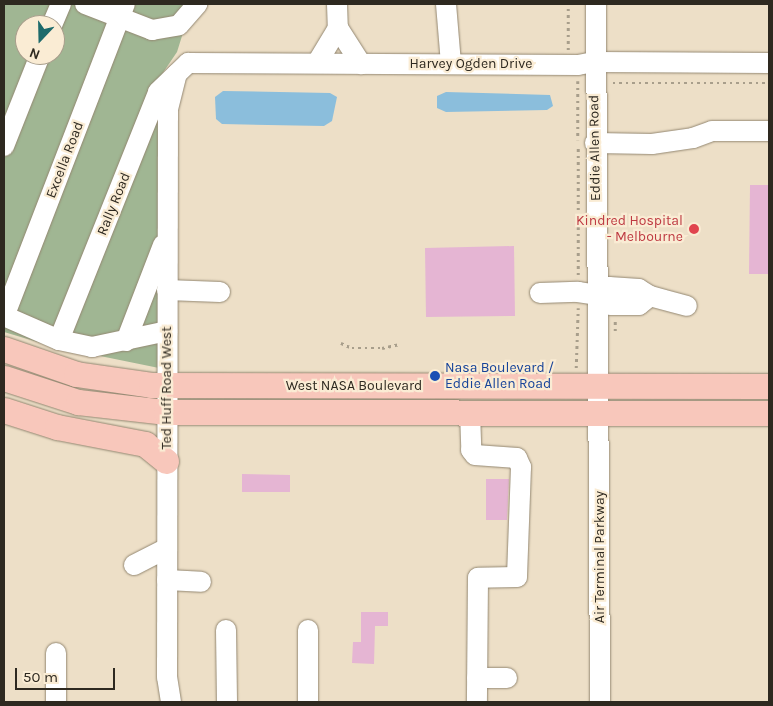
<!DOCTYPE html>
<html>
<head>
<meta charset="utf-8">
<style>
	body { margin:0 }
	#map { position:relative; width:773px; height:706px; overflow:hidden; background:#eddfc7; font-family:Karla,sans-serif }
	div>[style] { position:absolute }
	.green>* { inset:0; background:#a0b693 }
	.water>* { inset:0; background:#8bbedc }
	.building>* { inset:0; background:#e5b5d3 }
	.path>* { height:2.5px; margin-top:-1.25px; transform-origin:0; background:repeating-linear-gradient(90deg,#a89e8b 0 2.5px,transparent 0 6.5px) }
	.roads { filter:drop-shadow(0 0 1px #938771) drop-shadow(0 0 1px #938771) }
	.minor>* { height:20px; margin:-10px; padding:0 10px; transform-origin:10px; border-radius:10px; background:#fff }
	.major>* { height:25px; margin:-12.5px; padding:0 12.5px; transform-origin:12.5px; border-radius:12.5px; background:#f8c7bb }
	.dots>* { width:14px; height:14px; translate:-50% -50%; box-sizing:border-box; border:2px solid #faecd4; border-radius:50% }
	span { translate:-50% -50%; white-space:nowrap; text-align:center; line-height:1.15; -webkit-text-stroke:4.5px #faecd4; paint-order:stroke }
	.street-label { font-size:14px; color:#2e2920 }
	.health-label { font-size:14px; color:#be3a42 }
	.right { translate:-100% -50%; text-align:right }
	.transit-label { font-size:14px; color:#164399 }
	.left { translate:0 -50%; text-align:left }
	.frame { position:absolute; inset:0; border:5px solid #2e2920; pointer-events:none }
	.north { position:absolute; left:15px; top:15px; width:50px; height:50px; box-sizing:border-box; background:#faecd4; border:1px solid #a89e8c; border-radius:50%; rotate:201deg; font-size:14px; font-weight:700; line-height:20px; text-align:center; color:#2e2920 }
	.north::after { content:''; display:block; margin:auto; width:18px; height:22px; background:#1d6a6b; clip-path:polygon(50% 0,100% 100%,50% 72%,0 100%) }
	.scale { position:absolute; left:15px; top:668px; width:100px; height:22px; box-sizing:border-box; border:2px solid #2e2920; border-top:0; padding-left:6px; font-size:15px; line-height:18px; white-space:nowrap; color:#2e2920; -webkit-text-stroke:4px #faecd4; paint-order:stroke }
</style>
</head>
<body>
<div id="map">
	<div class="green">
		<div style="clip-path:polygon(evenodd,4px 4px,192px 4px,177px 52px,156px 83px,161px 194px,159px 368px,51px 346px,4px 332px,4px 4px,25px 25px,55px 25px,55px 55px,25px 55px,25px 25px)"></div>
	</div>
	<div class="water">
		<div style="clip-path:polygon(223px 91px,330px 93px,337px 97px,332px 121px,324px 126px,222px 124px,216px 119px,215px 97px)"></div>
		<div style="clip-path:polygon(446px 92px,550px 95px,553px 106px,547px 110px,446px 112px,437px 108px,437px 96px)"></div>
	</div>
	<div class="building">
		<div style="clip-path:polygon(750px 185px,769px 185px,769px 274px,749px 274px)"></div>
		<div style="clip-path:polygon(514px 246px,515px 316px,426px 317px,425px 248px)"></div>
		<div style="clip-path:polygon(242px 474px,290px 475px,290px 492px,242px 492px)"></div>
		<div style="clip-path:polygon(486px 479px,509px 479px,507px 520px,486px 520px)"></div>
		<div style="clip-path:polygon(361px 612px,388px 612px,388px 626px,375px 626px,374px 664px,352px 663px,353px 642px,361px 642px)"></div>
	</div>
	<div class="path">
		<div style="left:568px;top:50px;width:46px;rotate:-90deg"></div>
		<div style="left:578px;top:81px;width:59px;rotate:90deg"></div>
		<div style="left:613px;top:83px;width:156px"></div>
		<div style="left:578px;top:275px;width:129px;rotate:-90deg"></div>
		<div style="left:615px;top:331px;width:11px;rotate:-90deg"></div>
		<div style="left:341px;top:343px;width:12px;rotate:24deg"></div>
		<div style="left:352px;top:348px;width:30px"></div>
		<div style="left:382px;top:348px;width:17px;rotate:-13deg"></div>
		<div style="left:576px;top:368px;width:60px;rotate:-88.1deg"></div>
	</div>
	<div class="roads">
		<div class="minor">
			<div style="left:85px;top:4px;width:72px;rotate:21.2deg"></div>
			<div style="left:152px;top:30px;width:27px;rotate:-10deg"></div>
			<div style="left:179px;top:25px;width:28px;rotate:-49deg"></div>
			<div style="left:337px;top:4px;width:24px;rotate:88deg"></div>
			<div style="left:446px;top:4px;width:60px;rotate:85.2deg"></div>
			<div style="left:596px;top:4px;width:698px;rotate:89.67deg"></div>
			<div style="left:52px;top:25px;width:23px;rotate:-67deg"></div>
			<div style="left:317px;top:63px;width:41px;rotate:-59deg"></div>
			<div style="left:338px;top:28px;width:43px;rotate:57.4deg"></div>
			<div style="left:595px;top:143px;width:57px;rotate:1deg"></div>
			<div style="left:652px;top:144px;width:41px;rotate:-8.3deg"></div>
			<div style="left:693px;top:138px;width:20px;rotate:-20deg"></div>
			<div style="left:712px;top:131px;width:57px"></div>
			<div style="left:4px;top:146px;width:98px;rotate:-68.4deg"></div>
			<div style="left:167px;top:290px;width:53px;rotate:2.2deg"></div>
			<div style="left:540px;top:293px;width:38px;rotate:-2deg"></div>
			<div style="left:578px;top:292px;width:19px;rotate:9deg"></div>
			<div style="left:597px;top:295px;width:17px;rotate:36deg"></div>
			<div style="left:611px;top:305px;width:28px"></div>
			<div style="left:639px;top:305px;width:14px;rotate:-39deg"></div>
			<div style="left:650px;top:296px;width:13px;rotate:-148deg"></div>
			<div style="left:639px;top:289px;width:30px;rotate:-176deg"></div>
			<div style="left:609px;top:287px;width:14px;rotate:146deg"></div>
			<div style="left:650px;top:296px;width:38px;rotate:15deg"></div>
			<div style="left:4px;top:316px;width:60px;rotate:23.6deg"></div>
			<div style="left:59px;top:340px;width:34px;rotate:12deg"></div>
			<div style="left:92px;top:347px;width:77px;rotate:-12deg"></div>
			<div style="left:4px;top:317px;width:336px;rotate:-68.9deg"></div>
			<div style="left:59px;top:340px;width:267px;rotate:-68.2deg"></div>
			<div style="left:158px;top:92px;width:42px;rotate:-44deg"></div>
			<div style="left:188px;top:63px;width:390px;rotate:0.3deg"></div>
			<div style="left:578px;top:65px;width:16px;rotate:-11deg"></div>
			<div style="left:594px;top:62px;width:175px;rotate:0.3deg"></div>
			<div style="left:126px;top:341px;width:103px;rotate:-68.9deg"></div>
			<div style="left:470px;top:412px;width:38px;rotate:88deg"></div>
			<div style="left:471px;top:450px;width:6px;rotate:51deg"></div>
			<div style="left:475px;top:455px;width:42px;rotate:4.1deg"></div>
			<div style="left:517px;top:458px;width:10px;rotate:66deg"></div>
			<div style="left:521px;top:467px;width:110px;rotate:92.1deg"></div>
			<div style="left:517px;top:577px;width:39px;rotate:179deg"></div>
			<div style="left:478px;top:578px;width:124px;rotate:90.5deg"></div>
			<div style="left:134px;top:565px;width:37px;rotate:-27deg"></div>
			<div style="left:167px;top:580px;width:34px;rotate:3deg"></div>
			<div style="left:226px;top:630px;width:72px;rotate:89.2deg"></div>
			<div style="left:308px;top:630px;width:72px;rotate:90deg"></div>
			<div style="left:56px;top:653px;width:49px;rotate:90deg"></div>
			<div style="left:477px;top:678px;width:30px"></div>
			<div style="left:171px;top:702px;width:25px;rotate:-99deg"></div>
			<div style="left:167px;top:677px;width:568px;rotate:-89.9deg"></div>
			<div style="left:168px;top:109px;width:36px;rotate:-76deg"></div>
		</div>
		<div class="major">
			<div style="left:4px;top:349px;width:76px;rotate:19.1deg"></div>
			<div style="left:76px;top:374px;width:76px;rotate:8.3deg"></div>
			<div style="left:151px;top:385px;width:618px;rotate:0.09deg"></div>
			<div style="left:4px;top:378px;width:78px;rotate:18deg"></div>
			<div style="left:78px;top:402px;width:89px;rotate:6.5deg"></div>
			<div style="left:166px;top:412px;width:603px;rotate:0.1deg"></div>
			<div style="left:4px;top:410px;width:56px;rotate:17.8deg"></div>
			<div style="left:57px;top:427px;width:90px;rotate:10.9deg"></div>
			<div style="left:145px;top:444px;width:27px;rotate:39deg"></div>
		</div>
	</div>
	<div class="dots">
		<div style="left:694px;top:229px;background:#e0444e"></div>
		<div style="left:435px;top:376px;background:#1a4fb4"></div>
	</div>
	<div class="street-label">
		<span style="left:471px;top:64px">Harvey Ogden Drive</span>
		<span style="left:595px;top:148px;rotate:-91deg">Eddie Allen Road</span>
		<span style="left:65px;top:160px;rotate:-69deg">Excella Road</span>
		<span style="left:114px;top:204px;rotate:-68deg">Rally Road</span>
		<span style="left:354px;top:386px">West NASA Boulevard</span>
		<span style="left:167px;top:388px;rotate:-90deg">Ted Huff Road West</span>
		<span style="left:600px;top:557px;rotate:-90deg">Air Terminal Parkway</span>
	</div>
	<div class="health-label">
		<span class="right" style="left:683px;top:229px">Kindred Hospital<br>- Melbourne</span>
	</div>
	<div class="transit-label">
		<span class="left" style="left:445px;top:376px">Nasa Boulevard /<br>Eddie Allen Road</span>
	</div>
	<div class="frame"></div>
	<div class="north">N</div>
	<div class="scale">50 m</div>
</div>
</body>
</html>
